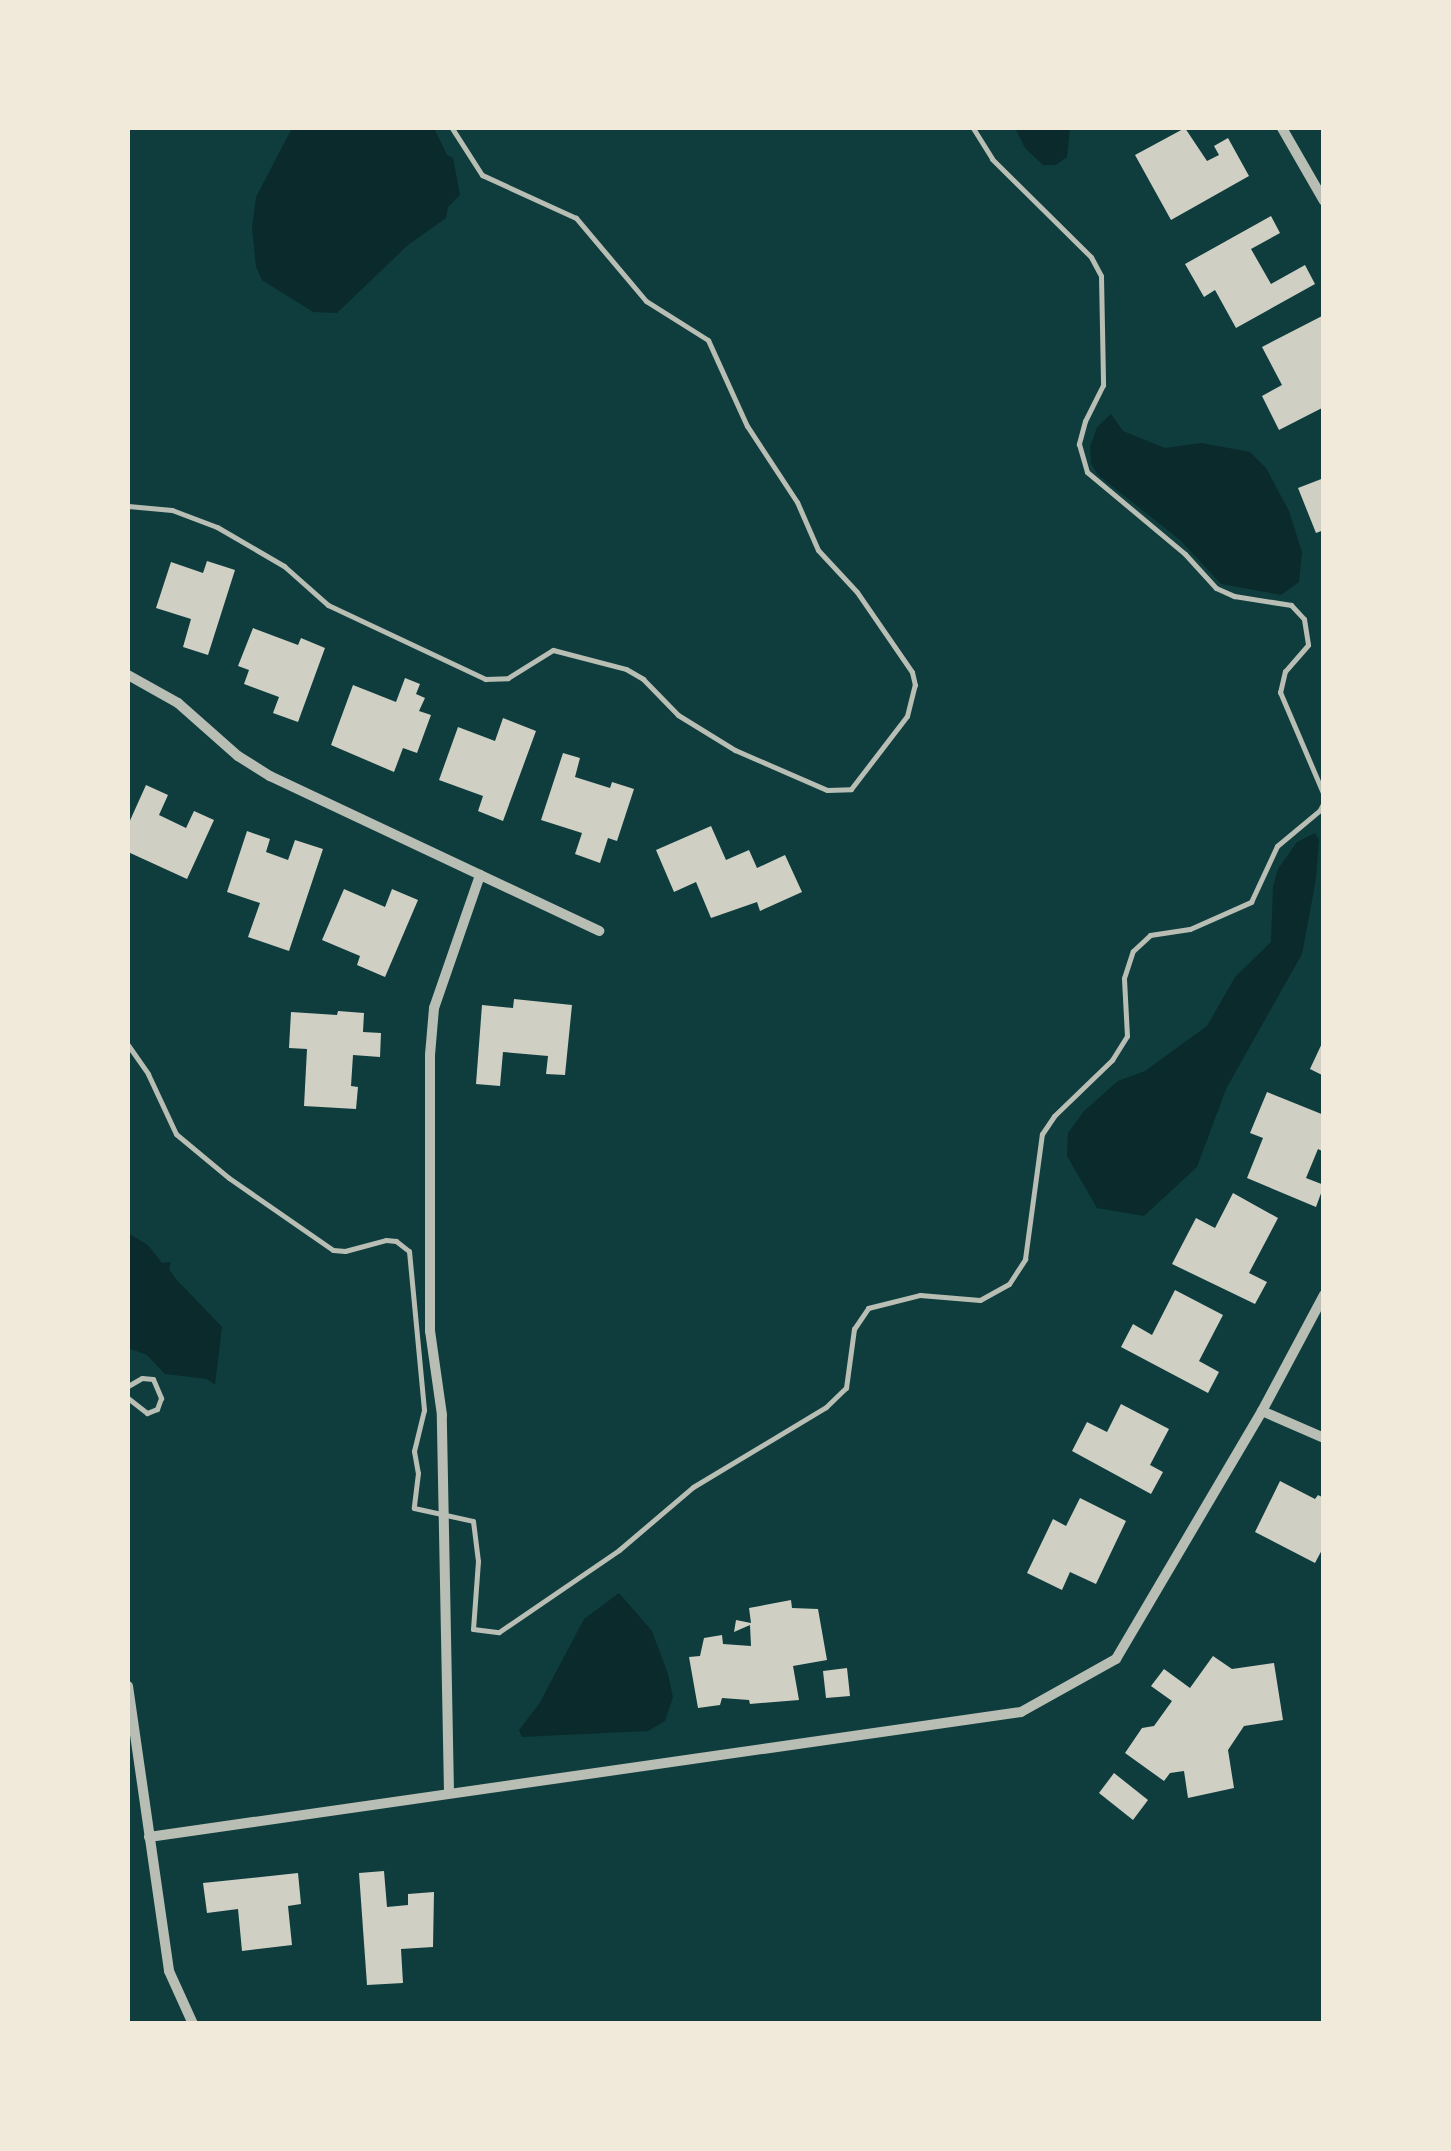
<!DOCTYPE html>
<html>
<head>
<meta charset="utf-8">
<style>
	body { margin:0 }
	#map { position:relative; width:1451px; height:2151px; overflow:hidden; background:#0f3d3e; font-family:Poppins,sans-serif }
	div>[style] { position:absolute }
	.water>* { inset:0; background:#0a2a2b }
	.building>* { inset:0; background:#cfcfc3 }
	.service>* { height:5px; margin:-2.5px; padding:0 2.5px; transform-origin:2.5px; border-radius:2.5px; background:#b8beb3 }
	.minor>* { height:10px; margin:-5px; padding:0 5px; transform-origin:5px; border-radius:5px; background:#b8beb3 }
	span { translate:-50% -50%; white-space:nowrap; text-align:center; line-height:1.15; -webkit-text-stroke:8px #f1e9da; paint-order:stroke }
	.frame { position:absolute; inset:0; border:130px solid #f1e9da; pointer-events:none }
</style>
</head>
<body>
<div id="map">
	<div class="water">
		<div style="clip-path:polygon(292px 128px,434px 128px,447px 155px,453px 158px,460px 195px,448px 207px,446px 218px,408px 245px,337px 313px,313px 312px,262px 280px,256px 267px,252px 228px,256px 197px)"></div>
		<div style="clip-path:polygon(1015px 128px,1070px 128px,1067px 157px,1056px 165px,1043px 165px,1025px 148px)"></div>
		<div style="clip-path:polygon(1111px 414px,1123px 431px,1165px 448px,1201px 443px,1250px 452px,1266px 468px,1289px 511px,1302px 552px,1299px 582px,1281px 595px,1221px 584px,1180px 540px,1098px 475px,1091px 464px,1090px 447px,1097px 427px)"></div>
		<div style="clip-path:polygon(1315px 833px,1319px 840px,1316px 879px,1302px 954px,1226px 1089px,1197px 1167px,1144px 1216px,1097px 1208px,1067px 1156px,1068px 1133px,1084px 1111px,1118px 1081px,1145px 1071px,1207px 1026px,1235px 977px,1271px 942px,1273px 886px,1278px 869px,1297px 842px)"></div>
		<div style="clip-path:polygon(128px 1233px,148px 1245px,162px 1263px,171px 1262px,169px 1269px,176px 1279px,222px 1327px,215px 1385px,207px 1379px,165px 1374px,147px 1355px,128px 1348px)"></div>
		<div style="clip-path:polygon(619px 1593px,652px 1631px,668px 1674px,673px 1697px,665px 1721px,648px 1731px,522px 1737px,519px 1730px,539px 1704px,584px 1619px)"></div>
	</div>
	<div class="building">
		<div style="clip-path:polygon(1185px 128px,1207px 161px,1219px 155px,1214px 146px,1228px 138px,1249px 176px,1171px 220px,1135px 155px)"></div>
		<div style="clip-path:polygon(1271px 216px,1280px 233px,1251px 249px,1271px 284px,1305px 265px,1315px 284px,1236px 328px,1215px 290px,1204px 297px,1185px 264px)"></div>
		<div style="clip-path:polygon(1324px 315px,1324px 407px,1279px 430px,1262px 396px,1282px 385px,1262px 347px)"></div>
		<div style="clip-path:polygon(1324px 478px,1324px 530px,1316px 533px,1298px 488px)"></div>
		<div style="clip-path:polygon(207px 561px,235px 570px,208px 655px,183px 647px,191px 619px,156px 608px,171px 562px,203px 573px)"></div>
		<div style="clip-path:polygon(253px 628px,298px 645px,301px 638px,325px 648px,298px 722px,273px 713px,279px 697px,244px 684px,249px 670px,238px 666px)"></div>
		<div style="clip-path:polygon(405px 678px,420px 684px,416px 694px,425px 698px,419px 711px,431px 715px,417px 753px,403px 748px,394px 772px,331px 745px,353px 685px,396px 702px)"></div>
		<div style="clip-path:polygon(503px 718px,536px 731px,503px 821px,478px 811px,483px 796px,439px 780px,458px 727px,495px 741px)"></div>
		<div style="clip-path:polygon(563px 753px,580px 758px,575px 777px,610px 788px,612px 782px,634px 789px,617px 841px,608px 838px,600px 863px,575px 854px,582px 833px,541px 820px)"></div>
		<div style="clip-path:polygon(146px 785px,168px 795px,159px 815px,186px 828px,194px 811px,214px 820px,187px 879px,128px 852px,128px 825px)"></div>
		<div style="clip-path:polygon(711px 826px,726px 860px,749px 850px,757px 868px,785px 855px,802px 892px,760px 911px,757px 902px,711px 918px,696px 882px,674px 892px,656px 850px)"></div>
		<div style="clip-path:polygon(247px 831px,270px 839px,266px 852px,288px 860px,295px 840px,323px 849px,289px 951px,248px 937px,260px 903px,227px 892px)"></div>
		<div style="clip-path:polygon(344px 889px,385px 907px,392px 889px,418px 900px,385px 977px,357px 965px,360px 956px,322px 940px)"></div>
		<div style="clip-path:polygon(514px 999px,572px 1005px,565px 1075px,546px 1074px,548px 1056px,503px 1052px,500px 1086px,476px 1084px,482px 1005px,513px 1008px)"></div>
		<div style="clip-path:polygon(338px 1011px,364px 1013px,363px 1032px,381px 1033px,380px 1057px,353px 1055px,351px 1086px,358px 1087px,356px 1109px,304px 1106px,307px 1049px,289px 1048px,291px 1012px,337px 1015px)"></div>
		<div style="clip-path:polygon(1324px 1039px,1324px 1076px,1310px 1069px)"></div>
		<div style="clip-path:polygon(1267px 1092px,1324px 1115px,1324px 1152px,1318px 1149px,1306px 1178px,1324px 1185px,1316px 1207px,1247px 1178px,1263px 1138px,1250px 1133px)"></div>
		<div style="clip-path:polygon(1233px 1193px,1278px 1218px,1249px 1273px,1267px 1282px,1255px 1304px,1172px 1264px,1196px 1218px,1215px 1228px)"></div>
		<div style="clip-path:polygon(1175px 1290px,1223px 1315px,1199px 1361px,1219px 1372px,1208px 1393px,1121px 1347px,1133px 1324px,1152px 1335px)"></div>
		<div style="clip-path:polygon(1121px 1404px,1169px 1429px,1150px 1465px,1163px 1472px,1151px 1494px,1072px 1451px,1087px 1422px,1107px 1432px)"></div>
		<div style="clip-path:polygon(1280px 1481px,1315px 1499px,1318px 1495px,1324px 1498px,1324px 1546px,1315px 1563px,1255px 1532px)"></div>
		<div style="clip-path:polygon(1080px 1498px,1126px 1521px,1096px 1584px,1070px 1572px,1062px 1590px,1027px 1573px,1053px 1519px,1066px 1526px)"></div>
		<div style="clip-path:polygon(791px 1600px,792px 1608px,818px 1609px,827px 1660px,793px 1666px,799px 1700px,750px 1704px,749px 1700px,722px 1698px,720px 1705px,698px 1708px,689px 1657px,700px 1656px,704px 1638px,722px 1635px,723px 1644px,751px 1646px,750px 1625px,734px 1632px,736px 1620px,751px 1623px,749px 1608px)"></div>
		<div style="clip-path:polygon(1213px 1656px,1232px 1669px,1274px 1663px,1283px 1720px,1244px 1726px,1228px 1750px,1234px 1788px,1188px 1798px,1184px 1771px,1170px 1773px,1164px 1781px,1125px 1753px,1142px 1728px,1154px 1726px,1172px 1701px,1151px 1686px,1164px 1669px,1190px 1688px)"></div>
		<div style="clip-path:polygon(847px 1668px,850px 1696px,826px 1698px,823px 1671px)"></div>
		<div style="clip-path:polygon(1114px 1773px,1148px 1800px,1133px 1820px,1099px 1793px)"></div>
		<div style="clip-path:polygon(384px 1871px,387px 1907px,408px 1905px,408px 1894px,434px 1892px,433px 1947px,401px 1949px,403px 1983px,367px 1985px,359px 1873px)"></div>
		<div style="clip-path:polygon(298px 1873px,301px 1904px,288px 1906px,292px 1945px,242px 1951px,238px 1909px,207px 1913px,203px 1883px)"></div>
	</div>
	<div class="service">
		<div style="left:973px;top:128px;width:36px;rotate:58deg"></div>
		<div style="left:992px;top:159px;width:139px;rotate:44.7deg"></div>
		<div style="left:1091px;top:257px;width:21px;rotate:62deg"></div>
		<div style="left:1101px;top:276px;width:109px;rotate:88.9deg"></div>
		<div style="left:1103px;top:385px;width:40px;rotate:116.6deg"></div>
		<div style="left:1085px;top:421px;width:24px;rotate:105deg"></div>
		<div style="left:1079px;top:444px;width:29px;rotate:74deg"></div>
		<div style="left:1087px;top:472px;width:128px;rotate:39.9deg"></div>
		<div style="left:1185px;top:554px;width:46px;rotate:47.6deg"></div>
		<div style="left:1216px;top:588px;width:20px;rotate:24deg"></div>
		<div style="left:1234px;top:596px;width:58px;rotate:9deg"></div>
		<div style="left:1291px;top:605px;width:19px;rotate:47deg"></div>
		<div style="left:1304px;top:619px;width:26px;rotate:81deg"></div>
		<div style="left:1308px;top:645px;width:35px;rotate:131deg"></div>
		<div style="left:1285px;top:671px;width:22px;rotate:103deg"></div>
		<div style="left:1280px;top:692px;width:112px;rotate:66.9deg"></div>
		<div style="left:128px;top:506px;width:44px;rotate:5.2deg"></div>
		<div style="left:172px;top:510px;width:48px;rotate:20.7deg"></div>
		<div style="left:217px;top:527px;width:78px;rotate:30.2deg"></div>
		<div style="left:284px;top:566px;width:59px;rotate:41.6deg"></div>
		<div style="left:328px;top:605px;width:174px;rotate:25.2deg"></div>
		<div style="left:485px;top:679px;width:23px;rotate:-2deg"></div>
		<div style="left:508px;top:678px;width:53px;rotate:-31.9deg"></div>
		<div style="left:553px;top:650px;width:75px;rotate:14.6deg"></div>
		<div style="left:626px;top:669px;width:20px;rotate:30deg"></div>
		<div style="left:643px;top:679px;width:50px;rotate:45.8deg"></div>
		<div style="left:678px;top:715px;width:67px;rotate:31.6deg"></div>
		<div style="left:735px;top:750px;width:100px;rotate:23.5deg"></div>
		<div style="left:827px;top:790px;width:24px;rotate:-2deg"></div>
		<div style="left:851px;top:789px;width:92px;rotate:-52.5deg"></div>
		<div style="left:907px;top:716px;width:32px;rotate:-76deg"></div>
		<div style="left:915px;top:685px;width:13px;rotate:-103deg"></div>
		<div style="left:912px;top:672px;width:97px;rotate:-124.5deg"></div>
		<div style="left:857px;top:592px;width:57px;rotate:-132.9deg"></div>
		<div style="left:818px;top:550px;width:52px;rotate:-113.6deg"></div>
		<div style="left:797px;top:502px;width:91px;rotate:-123.3deg"></div>
		<div style="left:747px;top:426px;width:94px;rotate:-114.4deg"></div>
		<div style="left:708px;top:340px;width:73px;rotate:-147.8deg"></div>
		<div style="left:646px;top:301px;width:109px;rotate:-130.1deg"></div>
		<div style="left:576px;top:218px;width:103px;rotate:-155.4deg"></div>
		<div style="left:482px;top:175px;width:56px;rotate:-122.6deg"></div>
		<div style="left:128px;top:1045px;width:35px;rotate:55deg"></div>
		<div style="left:148px;top:1074px;width:66px;rotate:65deg"></div>
		<div style="left:176px;top:1134px;width:69px;rotate:39.7deg"></div>
		<div style="left:229px;top:1178px;width:126px;rotate:34.7deg"></div>
		<div style="left:333px;top:1250px;width:12px;rotate:5deg"></div>
		<div style="left:345px;top:1251px;width:42px;rotate:-15deg"></div>
		<div style="left:386px;top:1240px;width:10px;rotate:6deg"></div>
		<div style="left:396px;top:1241px;width:16px;rotate:38deg"></div>
		<div style="left:409px;top:1251px;width:160px;rotate:84.6deg"></div>
		<div style="left:424px;top:1410px;width:42px;rotate:103.7deg"></div>
		<div style="left:414px;top:1451px;width:22px;rotate:80deg"></div>
		<div style="left:418px;top:1473px;width:35px;rotate:97deg"></div>
		<div style="left:414px;top:1508px;width:60px;rotate:12.4deg"></div>
		<div style="left:473px;top:1521px;width:40px;rotate:82.9deg"></div>
		<div style="left:478px;top:1561px;width:68px;rotate:94.2deg"></div>
		<div style="left:473px;top:1629px;width:26px;rotate:7deg"></div>
		<div style="left:499px;top:1632px;width:145px;rotate:-34.3deg"></div>
		<div style="left:619px;top:1550px;width:97px;rotate:-40.4deg"></div>
		<div style="left:693px;top:1487px;width:155px;rotate:-31deg"></div>
		<div style="left:826px;top:1407px;width:28px;rotate:-44deg"></div>
		<div style="left:846px;top:1388px;width:60px;rotate:-82.3deg"></div>
		<div style="left:854px;top:1329px;width:25px;rotate:-56deg"></div>
		<div style="left:868px;top:1308px;width:54px;rotate:-14deg"></div>
		<div style="left:920px;top:1295px;width:60px;rotate:4.8deg"></div>
		<div style="left:980px;top:1300px;width:33px;rotate:-29deg"></div>
		<div style="left:1009px;top:1284px;width:30px;rotate:-57deg"></div>
		<div style="left:1025px;top:1259px;width:126px;rotate:-82.3deg"></div>
		<div style="left:1042px;top:1134px;width:22px;rotate:-56deg"></div>
		<div style="left:1054px;top:1116px;width:81px;rotate:-44deg"></div>
		<div style="left:1112px;top:1060px;width:28px;rotate:-58deg"></div>
		<div style="left:1127px;top:1036px;width:58px;rotate:-93deg"></div>
		<div style="left:1124px;top:978px;width:28px;rotate:-72deg"></div>
		<div style="left:1133px;top:951px;width:23px;rotate:-43deg"></div>
		<div style="left:1150px;top:935px;width:40px;rotate:-8.5deg"></div>
		<div style="left:1190px;top:929px;width:67px;rotate:-23.9deg"></div>
		<div style="left:1251px;top:902px;width:62px;rotate:-65.1deg"></div>
		<div style="left:1277px;top:846px;width:56px;rotate:-39.9deg"></div>
		<div style="left:1320px;top:810px;width:9px;rotate:-63deg"></div>
		<div style="left:128px;top:1386px;width:16px;rotate:-30deg"></div>
		<div style="left:142px;top:1378px;width:11px;rotate:5deg"></div>
		<div style="left:153px;top:1379px;width:21px;rotate:67deg"></div>
		<div style="left:161px;top:1398px;width:12px;rotate:110deg"></div>
		<div style="left:157px;top:1409px;width:11px;rotate:158deg"></div>
		<div style="left:147px;top:1413px;width:24px;rotate:-142deg"></div>
	</div>
	<div class="minor">
		<div style="left:1282px;top:128px;width:84px;rotate:60.1deg"></div>
		<div style="left:128px;top:675px;width:57px;rotate:29.2deg"></div>
		<div style="left:178px;top:703px;width:80px;rotate:41.5deg"></div>
		<div style="left:238px;top:756px;width:38px;rotate:32deg"></div>
		<div style="left:270px;top:776px;width:364px;rotate:25.2deg"></div>
		<div style="left:1262px;top:1411px;width:68px;rotate:23.5deg"></div>
		<div style="left:128px;top:1686px;width:288px;rotate:81.8deg"></div>
		<div style="left:169px;top:1971px;width:58px;rotate:65.6deg"></div>
		<div style="left:449px;top:1792px;width:377px;rotate:-91.1deg"></div>
		<div style="left:442px;top:1415px;width:85px;rotate:-98.1deg"></div>
		<div style="left:430px;top:1331px;width:276px;rotate:-90deg"></div>
		<div style="left:430px;top:1055px;width:47px;rotate:-85.1deg"></div>
		<div style="left:434px;top:1008px;width:141px;rotate:-70.9deg"></div>
		<div style="left:149px;top:1837px;width:881px;rotate:-8.16deg"></div>
		<div style="left:1021px;top:1712px;width:109px;rotate:-29.2deg"></div>
		<div style="left:1116px;top:1659px;width:288px;rotate:-59.5deg"></div>
		<div style="left:1262px;top:1411px;width:132px;rotate:-61.9deg"></div>
	</div>
	<div class="frame"></div>
</div>
</body>
</html>
